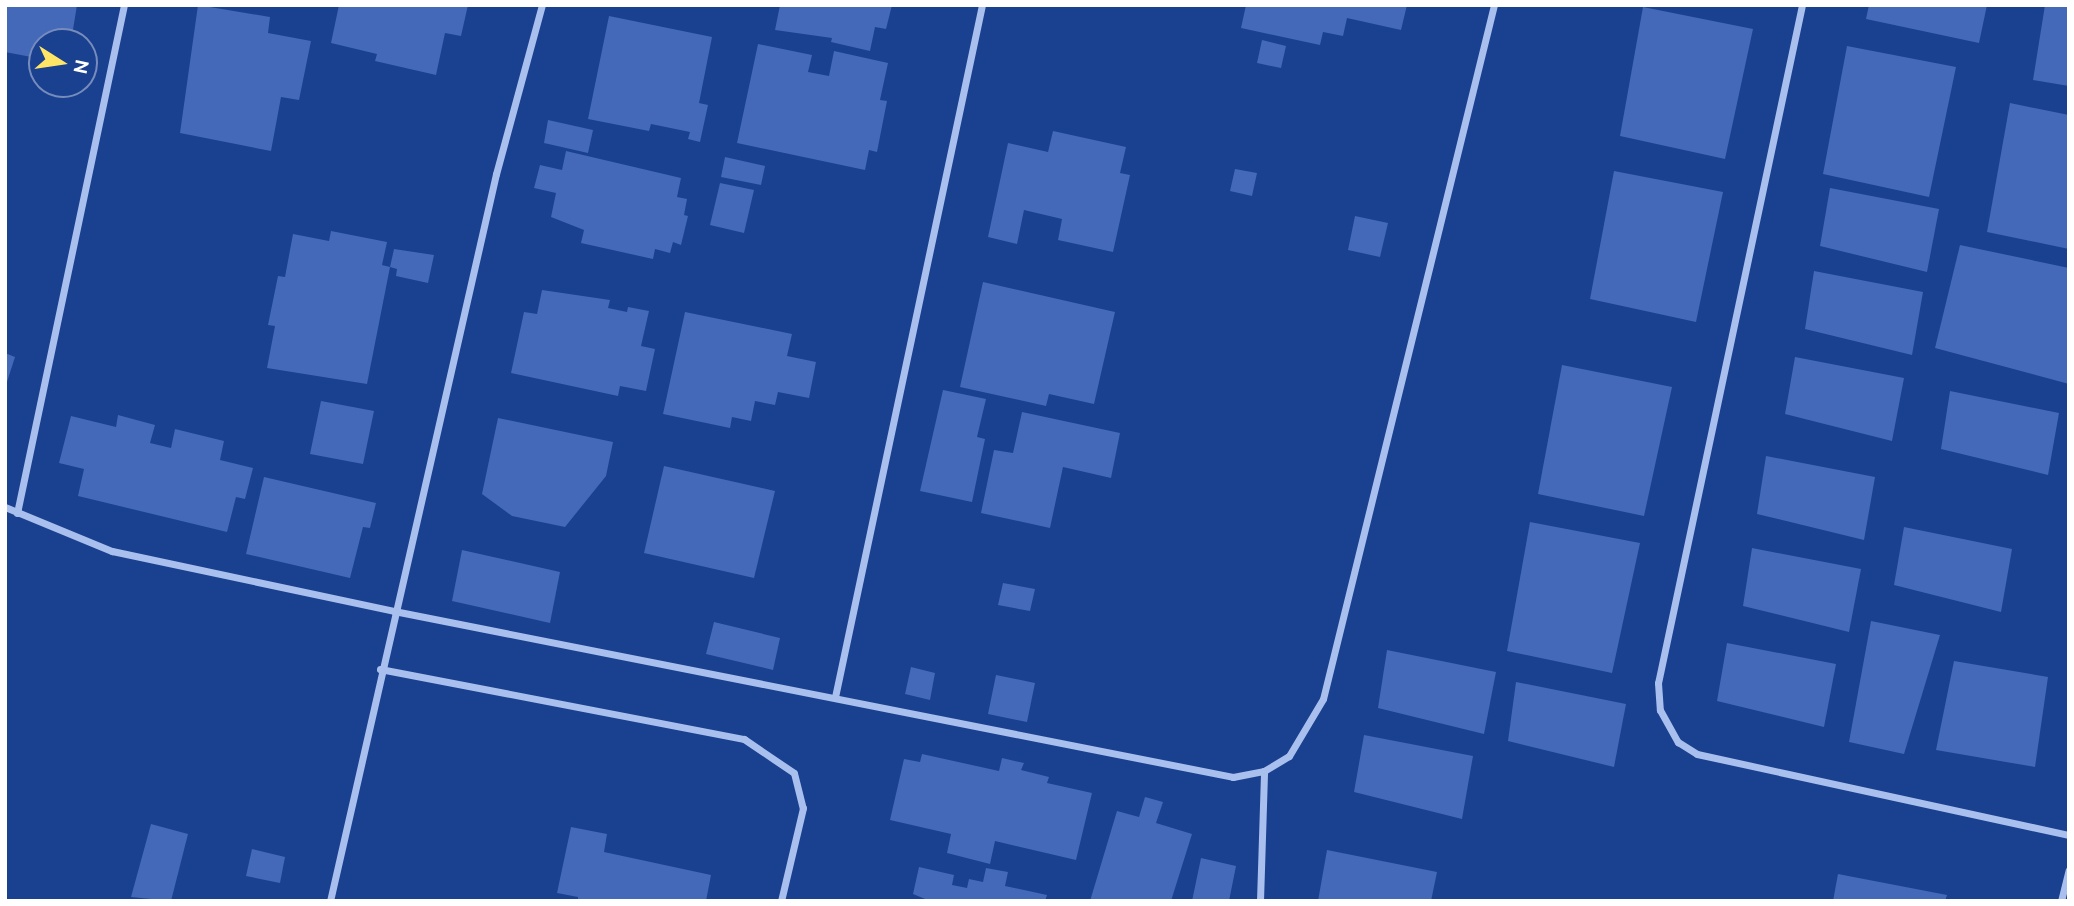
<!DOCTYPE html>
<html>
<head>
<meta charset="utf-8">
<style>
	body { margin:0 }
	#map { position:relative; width:2074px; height:906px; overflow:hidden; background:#1a4090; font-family:Ubuntu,sans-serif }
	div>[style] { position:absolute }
	.building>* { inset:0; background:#4369b8 }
	.street>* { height:7px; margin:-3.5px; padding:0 3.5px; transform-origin:3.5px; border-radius:3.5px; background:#a9c0ef }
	span { translate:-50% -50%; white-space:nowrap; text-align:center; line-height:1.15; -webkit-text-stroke:7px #1a4090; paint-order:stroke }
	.frame { position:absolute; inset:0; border:7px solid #fff; pointer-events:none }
	.north { position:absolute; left:28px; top:28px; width:70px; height:70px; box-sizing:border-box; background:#1a4090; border:2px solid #768cbc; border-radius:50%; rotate:102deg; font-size:19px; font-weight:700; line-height:28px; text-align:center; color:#fff }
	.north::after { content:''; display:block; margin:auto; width:24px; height:32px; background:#ffe566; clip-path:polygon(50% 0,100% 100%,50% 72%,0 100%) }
</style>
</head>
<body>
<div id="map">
	<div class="building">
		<div style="clip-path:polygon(5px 5px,77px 5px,71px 42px,42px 42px,42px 59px,5px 52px)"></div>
		<div style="clip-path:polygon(198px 5px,270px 17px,268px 33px,311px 41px,299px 100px,281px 97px,271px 151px,180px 133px)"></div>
		<div style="clip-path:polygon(339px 5px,468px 5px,461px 36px,445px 33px,436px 75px,375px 61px,377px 54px,331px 43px)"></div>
		<div style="clip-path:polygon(780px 5px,892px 5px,886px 29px,875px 27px,870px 51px,831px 42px,832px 38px,775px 30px)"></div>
		<div style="clip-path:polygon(1246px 5px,1407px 5px,1401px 30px,1347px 18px,1343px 36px,1323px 32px,1320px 45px,1241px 28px)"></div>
		<div style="clip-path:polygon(1869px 5px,1987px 5px,1979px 43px,1866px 19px)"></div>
		<div style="clip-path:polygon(2045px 5px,2069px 5px,2069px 86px,2033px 80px)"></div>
		<div style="clip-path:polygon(1643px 7px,1753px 29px,1725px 159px,1620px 136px)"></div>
		<div style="clip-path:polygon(609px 16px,712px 37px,699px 103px,708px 105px,700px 142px,688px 139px,690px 132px,651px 124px,649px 131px,588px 119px)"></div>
		<div style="clip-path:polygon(1262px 40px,1286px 46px,1281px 68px,1257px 63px)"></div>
		<div style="clip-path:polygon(758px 44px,812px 55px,808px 72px,829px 76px,834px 51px,888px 63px,880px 100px,887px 101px,877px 152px,869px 150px,865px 170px,737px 143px)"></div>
		<div style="clip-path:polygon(1847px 46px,1956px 67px,1929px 197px,1823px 174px)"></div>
		<div style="clip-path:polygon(2010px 103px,2069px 115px,2069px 249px,1987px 232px)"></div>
		<div style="clip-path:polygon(548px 120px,593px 130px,588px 153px,544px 143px)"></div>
		<div style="clip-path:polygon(1053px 131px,1126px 147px,1120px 173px,1130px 175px,1113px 252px,1058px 240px,1062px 219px,1024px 210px,1017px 244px,988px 237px,1008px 143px,1048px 152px)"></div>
		<div style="clip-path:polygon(566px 151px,681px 178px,677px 197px,687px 199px,684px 215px,688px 216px,681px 245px,673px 242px,670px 253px,655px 249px,653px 259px,581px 243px,584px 230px,551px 217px,556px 193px,534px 188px,540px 165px,562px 170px)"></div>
		<div style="clip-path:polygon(725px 157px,765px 166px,761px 185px,721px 177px)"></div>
		<div style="clip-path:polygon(1235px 169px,1257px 173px,1252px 196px,1230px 191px)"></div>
		<div style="clip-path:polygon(1614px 171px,1723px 192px,1696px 322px,1590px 299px)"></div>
		<div style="clip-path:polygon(720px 183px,754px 190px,744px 233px,710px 225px)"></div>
		<div style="clip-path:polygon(1830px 188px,1939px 209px,1927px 272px,1820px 246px)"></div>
		<div style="clip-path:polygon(1355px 216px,1388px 223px,1380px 257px,1348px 250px)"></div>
		<div style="clip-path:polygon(331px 231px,387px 242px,382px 265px,390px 267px,394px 249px,434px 255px,428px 283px,396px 276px,397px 269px,390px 267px,367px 384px,267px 368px,275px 326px,268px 325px,278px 276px,285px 277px,293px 234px,329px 241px)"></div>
		<div style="clip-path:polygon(1960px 245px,2069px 268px,2069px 384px,1935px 348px)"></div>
		<div style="clip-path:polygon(1814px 271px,1923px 292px,1912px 355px,1805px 329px)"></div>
		<div style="clip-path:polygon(983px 282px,1115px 312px,1094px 404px,1049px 394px,1046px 406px,960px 387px)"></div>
		<div style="clip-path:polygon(542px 290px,610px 300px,608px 308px,627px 312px,628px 307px,649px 311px,641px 346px,655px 349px,646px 391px,620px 386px,618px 396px,511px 373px,524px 312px,537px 314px)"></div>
		<div style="clip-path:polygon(685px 312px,792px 334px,787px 356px,816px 362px,809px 398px,778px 392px,775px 405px,755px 401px,751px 421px,732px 417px,730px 428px,663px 414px)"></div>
		<div style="clip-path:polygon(5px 353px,15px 357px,6px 385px,5px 385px)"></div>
		<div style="clip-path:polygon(1795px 357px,1904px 378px,1892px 441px,1785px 414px)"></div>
		<div style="clip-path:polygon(1562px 365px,1672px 387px,1644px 516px,1538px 494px)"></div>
		<div style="clip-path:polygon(943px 390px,986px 399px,977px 437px,985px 439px,972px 502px,920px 491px)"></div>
		<div style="clip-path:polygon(1950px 391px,2059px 413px,2048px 475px,1941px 449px)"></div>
		<div style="clip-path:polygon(321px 401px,374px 411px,363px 464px,310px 454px)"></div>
		<div style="clip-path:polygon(1022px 412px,1120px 433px,1111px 478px,1063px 467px,1050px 528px,981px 513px,994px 450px,1013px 453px)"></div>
		<div style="clip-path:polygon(118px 415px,155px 425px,150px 443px,171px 448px,175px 429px,224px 441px,220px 460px,253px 468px,245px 499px,236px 497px,227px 532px,78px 496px,84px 469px,59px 463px,71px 416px,116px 427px)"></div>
		<div style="clip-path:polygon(498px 418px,613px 442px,606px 476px,565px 527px,512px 516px,482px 494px)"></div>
		<div style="clip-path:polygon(1766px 456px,1875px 477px,1864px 540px,1757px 514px)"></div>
		<div style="clip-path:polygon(664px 466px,775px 491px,754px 578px,644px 553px)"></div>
		<div style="clip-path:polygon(264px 477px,376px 503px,370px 528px,363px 527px,350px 578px,246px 554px)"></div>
		<div style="clip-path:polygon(1530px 522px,1640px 543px,1612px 673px,1507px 651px)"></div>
		<div style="clip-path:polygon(1904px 527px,2012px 549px,2001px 612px,1894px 585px)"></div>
		<div style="clip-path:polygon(1752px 548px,1861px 569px,1849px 632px,1743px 606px)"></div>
		<div style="clip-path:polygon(462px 550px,560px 572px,550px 623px,452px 601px)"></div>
		<div style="clip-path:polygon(1003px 583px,1035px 589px,1030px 611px,998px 605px)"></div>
		<div style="clip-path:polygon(1871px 621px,1940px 635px,1904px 754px,1849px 742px)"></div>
		<div style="clip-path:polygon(714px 622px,780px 638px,773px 670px,706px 654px)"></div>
		<div style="clip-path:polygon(1727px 643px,1836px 664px,1824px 727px,1717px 701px)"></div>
		<div style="clip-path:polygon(1387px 650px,1496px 672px,1484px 734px,1378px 708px)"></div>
		<div style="clip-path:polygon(1954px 661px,2048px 677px,2035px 767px,1936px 750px)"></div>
		<div style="clip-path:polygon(911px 667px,935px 673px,930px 700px,905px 694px)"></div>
		<div style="clip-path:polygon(996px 675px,1035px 683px,1027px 722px,988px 714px)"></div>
		<div style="clip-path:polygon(1516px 682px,1626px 704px,1614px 767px,1508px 741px)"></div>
		<div style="clip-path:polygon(1364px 735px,1473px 756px,1462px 819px,1354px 792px)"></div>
		<div style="clip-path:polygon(922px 754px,999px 771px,1002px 758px,1024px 763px,1021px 770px,1049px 777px,1047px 783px,1092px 793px,1076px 860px,995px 841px,990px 864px,947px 853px,951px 834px,890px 820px,904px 759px,920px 762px)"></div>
		<div style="clip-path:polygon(1145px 797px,1163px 802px,1156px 823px,1192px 834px,1171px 901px,1090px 901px,1117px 811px,1139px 817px)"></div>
		<div style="clip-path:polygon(151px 824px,188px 834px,171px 901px,131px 897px)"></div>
		<div style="clip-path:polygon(571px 827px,607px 834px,604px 852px,711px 875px,706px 901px,578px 901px,578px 897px,557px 893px)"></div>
		<div style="clip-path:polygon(252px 849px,285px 857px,280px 883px,246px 876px)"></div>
		<div style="clip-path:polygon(1327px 850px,1437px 872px,1431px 901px,1318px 901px)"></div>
		<div style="clip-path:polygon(1201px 858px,1236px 866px,1229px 901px,1192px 901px)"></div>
		<div style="clip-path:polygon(919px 867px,954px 875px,952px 885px,967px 888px,969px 879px,983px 882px,986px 868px,1008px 872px,1005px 886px,1047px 895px,1045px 901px,930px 901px,913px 894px)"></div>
		<div style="clip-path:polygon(1838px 874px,1947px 895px,1945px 901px,1833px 901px)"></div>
	</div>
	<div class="street">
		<div style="left:1802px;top:5px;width:693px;rotate:101.99deg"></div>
		<div style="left:1658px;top:683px;width:27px;rotate:86deg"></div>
		<div style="left:1660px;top:710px;width:37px;rotate:61deg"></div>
		<div style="left:1678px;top:742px;width:22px;rotate:32deg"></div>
		<div style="left:1697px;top:754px;width:381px;rotate:12.3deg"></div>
		<div style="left:5px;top:507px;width:116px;rotate:22.4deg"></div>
		<div style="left:112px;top:551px;width:288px;rotate:12deg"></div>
		<div style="left:394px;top:611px;width:855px;rotate:11.19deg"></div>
		<div style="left:1233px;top:777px;width:32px;rotate:-11deg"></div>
		<div style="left:1264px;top:771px;width:29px;rotate:-31deg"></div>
		<div style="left:1289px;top:756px;width:66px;rotate:-59.2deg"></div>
		<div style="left:1323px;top:699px;width:715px;rotate:-76.16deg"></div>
		<div style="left:17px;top:513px;width:519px;rotate:-78.11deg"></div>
		<div style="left:380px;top:669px;width:371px;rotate:10.9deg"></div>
		<div style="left:744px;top:739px;width:60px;rotate:34.2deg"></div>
		<div style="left:794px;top:773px;width:36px;rotate:76deg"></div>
		<div style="left:803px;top:808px;width:96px;rotate:103.3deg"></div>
		<div style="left:835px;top:697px;width:707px;rotate:-78.01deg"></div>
		<div style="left:330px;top:901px;width:746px;rotate:-77.14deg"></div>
		<div style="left:496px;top:174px;width:175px;rotate:-74.8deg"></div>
		<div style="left:1260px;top:901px;width:130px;rotate:-88.2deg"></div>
		<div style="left:2061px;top:901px;width:32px;rotate:-76deg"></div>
	</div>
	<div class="frame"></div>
	<div class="north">N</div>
</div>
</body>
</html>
